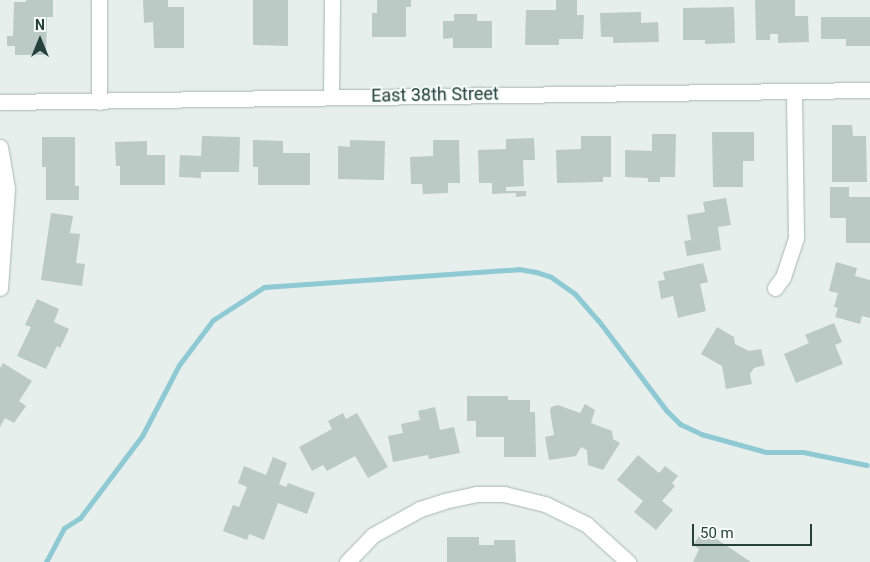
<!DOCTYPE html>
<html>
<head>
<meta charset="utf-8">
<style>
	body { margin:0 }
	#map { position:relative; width:870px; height:562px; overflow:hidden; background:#e6efeb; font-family:Roboto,sans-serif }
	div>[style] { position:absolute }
	.stream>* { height:5px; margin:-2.5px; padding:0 2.5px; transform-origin:2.5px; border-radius:2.5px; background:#8ec9d4 }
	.building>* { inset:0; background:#bbcac4 }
	.roads { filter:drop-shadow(0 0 1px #a8b8b2) drop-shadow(0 0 1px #a8b8b2) }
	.minor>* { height:15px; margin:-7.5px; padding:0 7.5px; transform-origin:7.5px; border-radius:7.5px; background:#fff }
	span { translate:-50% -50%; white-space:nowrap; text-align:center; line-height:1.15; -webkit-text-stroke:4px #f7fbf9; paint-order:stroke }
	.street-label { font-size:18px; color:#24423a }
	.north { position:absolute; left:15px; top:15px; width:50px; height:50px; -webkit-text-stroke:4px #f7fbf9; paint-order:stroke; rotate:0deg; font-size:14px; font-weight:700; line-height:20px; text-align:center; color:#24423a }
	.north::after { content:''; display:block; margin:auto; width:18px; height:22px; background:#24423a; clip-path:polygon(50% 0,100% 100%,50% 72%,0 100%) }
	.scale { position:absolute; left:692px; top:524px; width:120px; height:22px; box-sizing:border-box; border:2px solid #24423a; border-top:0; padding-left:6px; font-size:15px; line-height:18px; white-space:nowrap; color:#24423a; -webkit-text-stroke:4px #f7fbf9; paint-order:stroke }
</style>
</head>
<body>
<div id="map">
	<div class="stream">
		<div style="left:46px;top:562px;width:38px;rotate:-62deg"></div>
		<div style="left:64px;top:528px;width:19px;rotate:-32deg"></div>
		<div style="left:80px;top:518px;width:103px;rotate:-52.9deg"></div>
		<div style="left:142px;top:436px;width:80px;rotate:-62.5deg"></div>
		<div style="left:179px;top:365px;width:56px;rotate:-52.9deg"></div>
		<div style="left:213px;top:320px;width:61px;rotate:-32.9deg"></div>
		<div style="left:264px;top:287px;width:256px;rotate:-4deg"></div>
		<div style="left:519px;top:269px;width:17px;rotate:10deg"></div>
		<div style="left:536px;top:272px;width:16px;rotate:18deg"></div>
		<div style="left:551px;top:277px;width:29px;rotate:35deg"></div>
		<div style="left:575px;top:294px;width:35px;rotate:49deg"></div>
		<div style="left:598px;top:320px;width:113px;rotate:52.9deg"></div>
		<div style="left:666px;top:410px;width:20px;rotate:45deg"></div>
		<div style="left:680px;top:424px;width:23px;rotate:25deg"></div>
		<div style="left:701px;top:434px;width:67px;rotate:15.5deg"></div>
		<div style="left:766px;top:452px;width:37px"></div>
		<div style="left:803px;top:452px;width:65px;rotate:11.5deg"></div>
	</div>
	<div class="building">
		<div style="clip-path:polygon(26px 0,53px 0,53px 17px,47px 17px,46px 55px,15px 55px,15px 46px,7px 46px,7px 36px,13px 36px,14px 2px,26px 2px)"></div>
		<div style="clip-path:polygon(143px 0,168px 0,168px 7px,184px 7px,184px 48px,154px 48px,153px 22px,144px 23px)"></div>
		<div style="clip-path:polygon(253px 0,288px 0,288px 46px,253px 45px)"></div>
		<div style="clip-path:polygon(377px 0,411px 0,411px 7px,406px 7px,406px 37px,372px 37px,372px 13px,377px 13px)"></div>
		<div style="clip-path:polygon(556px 0,577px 0,577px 15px,584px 15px,583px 39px,559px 39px,559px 45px,525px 45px,526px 10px,556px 10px)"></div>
		<div style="clip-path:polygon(755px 0,795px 0,795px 16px,808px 16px,809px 42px,778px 43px,778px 34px,770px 34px,770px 40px,756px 40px)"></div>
		<div style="clip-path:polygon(734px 7px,735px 43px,705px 44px,705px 40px,683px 40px,683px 8px)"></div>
		<div style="clip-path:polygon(641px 12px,641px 23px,658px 22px,659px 42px,613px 43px,613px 37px,601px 37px,600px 13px)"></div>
		<div style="clip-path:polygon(454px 14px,477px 14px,477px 21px,492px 21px,492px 48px,453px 48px,453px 38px,443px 39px,443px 21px,454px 21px)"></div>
		<div style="clip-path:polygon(821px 17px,870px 17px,870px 46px,846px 46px,846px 39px,821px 39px)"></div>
		<div style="clip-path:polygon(832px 125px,852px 125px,853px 136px,866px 136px,867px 182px,832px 182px)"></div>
		<div style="clip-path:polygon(712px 132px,754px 132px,754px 161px,743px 161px,743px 187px,713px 187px)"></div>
		<div style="clip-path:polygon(652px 134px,676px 134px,675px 177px,660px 177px,660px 182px,648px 182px,648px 178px,625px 177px,625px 150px,652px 151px)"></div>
		<div style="clip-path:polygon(202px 136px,240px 137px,239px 172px,201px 172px,201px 178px,179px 177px,180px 155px,201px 156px)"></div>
		<div style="clip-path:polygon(581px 136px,611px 136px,611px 177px,603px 177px,603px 182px,557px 183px,556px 150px,581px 149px)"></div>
		<div style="clip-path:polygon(42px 137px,75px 137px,75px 186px,79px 186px,79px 200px,46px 200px,46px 167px,42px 167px)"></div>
		<div style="clip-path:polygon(534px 138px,535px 160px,523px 160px,524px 186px,506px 187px,506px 191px,526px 191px,526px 196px,516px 197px,516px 193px,492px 194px,492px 183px,479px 183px,478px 150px,506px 149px,506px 139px)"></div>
		<div style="clip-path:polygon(253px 140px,283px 141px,283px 153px,310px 153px,310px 185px,258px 185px,258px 167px,253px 167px)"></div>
		<div style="clip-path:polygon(350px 140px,385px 141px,384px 180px,338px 179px,338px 146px,350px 147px)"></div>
		<div style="clip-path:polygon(433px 140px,459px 140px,460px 183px,448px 183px,448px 193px,423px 194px,422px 184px,411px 184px,410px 157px,433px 156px)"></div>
		<div style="clip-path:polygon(147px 141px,147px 155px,165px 155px,165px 185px,120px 185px,120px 166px,116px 166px,115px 142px)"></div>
		<div style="clip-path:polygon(830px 187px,849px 187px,849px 197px,870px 197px,870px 243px,846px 243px,846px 218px,830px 218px)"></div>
		<div style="clip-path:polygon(726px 198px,731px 225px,718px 227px,721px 250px,687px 256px,684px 241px,691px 240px,687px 215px,705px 212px,703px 202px)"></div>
		<div style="clip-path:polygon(51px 213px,73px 216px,70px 233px,80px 234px,76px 263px,85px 264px,82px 286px,41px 280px)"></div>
		<div style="clip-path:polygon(836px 262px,857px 268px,855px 276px,870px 280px,870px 318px,862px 316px,860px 324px,835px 317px,838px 308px,834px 307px,838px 293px,829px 291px)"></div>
		<div style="clip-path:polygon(703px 263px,708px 282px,700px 284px,706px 311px,678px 318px,673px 296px,661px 299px,658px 281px,665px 280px,663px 272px)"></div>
		<div style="clip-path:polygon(37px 299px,59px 309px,54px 322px,69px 329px,60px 348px,57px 346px,46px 369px,17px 356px,31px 327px,25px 325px)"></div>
		<div style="clip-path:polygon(834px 323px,842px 342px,835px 345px,843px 364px,796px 383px,784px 354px,809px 343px,805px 335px)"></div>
		<div style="clip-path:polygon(717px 327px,734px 337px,735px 344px,749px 351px,761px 349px,765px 365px,754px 368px,750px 374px,752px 384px,726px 389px,722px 366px,701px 354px)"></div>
		<div style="clip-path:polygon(3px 363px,32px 381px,19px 401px,26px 406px,14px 423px,5px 418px,0 427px,0 368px)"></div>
		<div style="clip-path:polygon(467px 396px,508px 396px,508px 400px,530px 400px,530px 412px,535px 412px,536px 457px,504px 457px,504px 437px,476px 437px,476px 421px,467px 421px)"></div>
		<div style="clip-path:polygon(585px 404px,595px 410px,591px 423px,612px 431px,613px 439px,620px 443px,603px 470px,588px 465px,587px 450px,581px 447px,576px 456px,549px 460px,545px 437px,554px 435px,550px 411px,551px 407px,558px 405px,580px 413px)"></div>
		<div style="clip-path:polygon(435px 407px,440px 430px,454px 427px,460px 453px,429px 459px,428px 455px,393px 462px,388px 436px,403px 433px,401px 424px,420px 420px,418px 411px)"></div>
		<div style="clip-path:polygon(343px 413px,346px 419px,357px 413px,388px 467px,368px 478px,355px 456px,327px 471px,323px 465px,312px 471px,299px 447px,332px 429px,328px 421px)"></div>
		<div style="clip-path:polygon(638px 455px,659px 473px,665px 466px,678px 476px,672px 483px,675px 486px,662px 501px,673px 510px,656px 530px,634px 512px,643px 501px,617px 480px)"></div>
		<div style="clip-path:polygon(273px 457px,287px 463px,279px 484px,286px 487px,288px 483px,315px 493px,307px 514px,278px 503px,264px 540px,249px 534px,247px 540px,223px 531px,233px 505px,239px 507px,247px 487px,238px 483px,244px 466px,266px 475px)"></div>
		<div style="clip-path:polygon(703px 530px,751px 562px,693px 562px,699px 549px,693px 545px)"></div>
		<div style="clip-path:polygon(447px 537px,479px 537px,479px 545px,494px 545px,494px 540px,515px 540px,516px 562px,447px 562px)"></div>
	</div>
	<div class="roads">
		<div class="minor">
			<div style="left:99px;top:0;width:102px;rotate:90deg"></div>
			<div style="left:331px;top:96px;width:96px;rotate:-89.4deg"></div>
			<div style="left:0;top:102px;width:870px;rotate:-0.79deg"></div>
			<div style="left:0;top:147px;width:42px;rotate:80.3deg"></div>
			<div style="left:7px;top:188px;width:100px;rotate:94deg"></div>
			<div style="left:775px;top:288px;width:14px;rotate:-54deg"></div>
			<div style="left:783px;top:277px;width:41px;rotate:-71.6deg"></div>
			<div style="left:796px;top:238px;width:147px;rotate:-90.8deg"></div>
			<div style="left:347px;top:562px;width:37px;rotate:-46deg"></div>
			<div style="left:373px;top:535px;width:54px;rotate:-29deg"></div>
			<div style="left:420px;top:509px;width:25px;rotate:-18deg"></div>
			<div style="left:444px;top:501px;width:33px;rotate:-12deg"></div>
			<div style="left:476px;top:494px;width:28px"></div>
			<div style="left:504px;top:494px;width:42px;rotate:13.7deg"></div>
			<div style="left:545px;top:504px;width:46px;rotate:26deg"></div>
			<div style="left:586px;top:524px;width:57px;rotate:42.1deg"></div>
		</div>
	</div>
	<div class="street-label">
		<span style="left:435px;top:95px;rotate:-1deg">East 38th Street</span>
	</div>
	<div class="north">N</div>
	<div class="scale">50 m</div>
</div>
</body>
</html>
